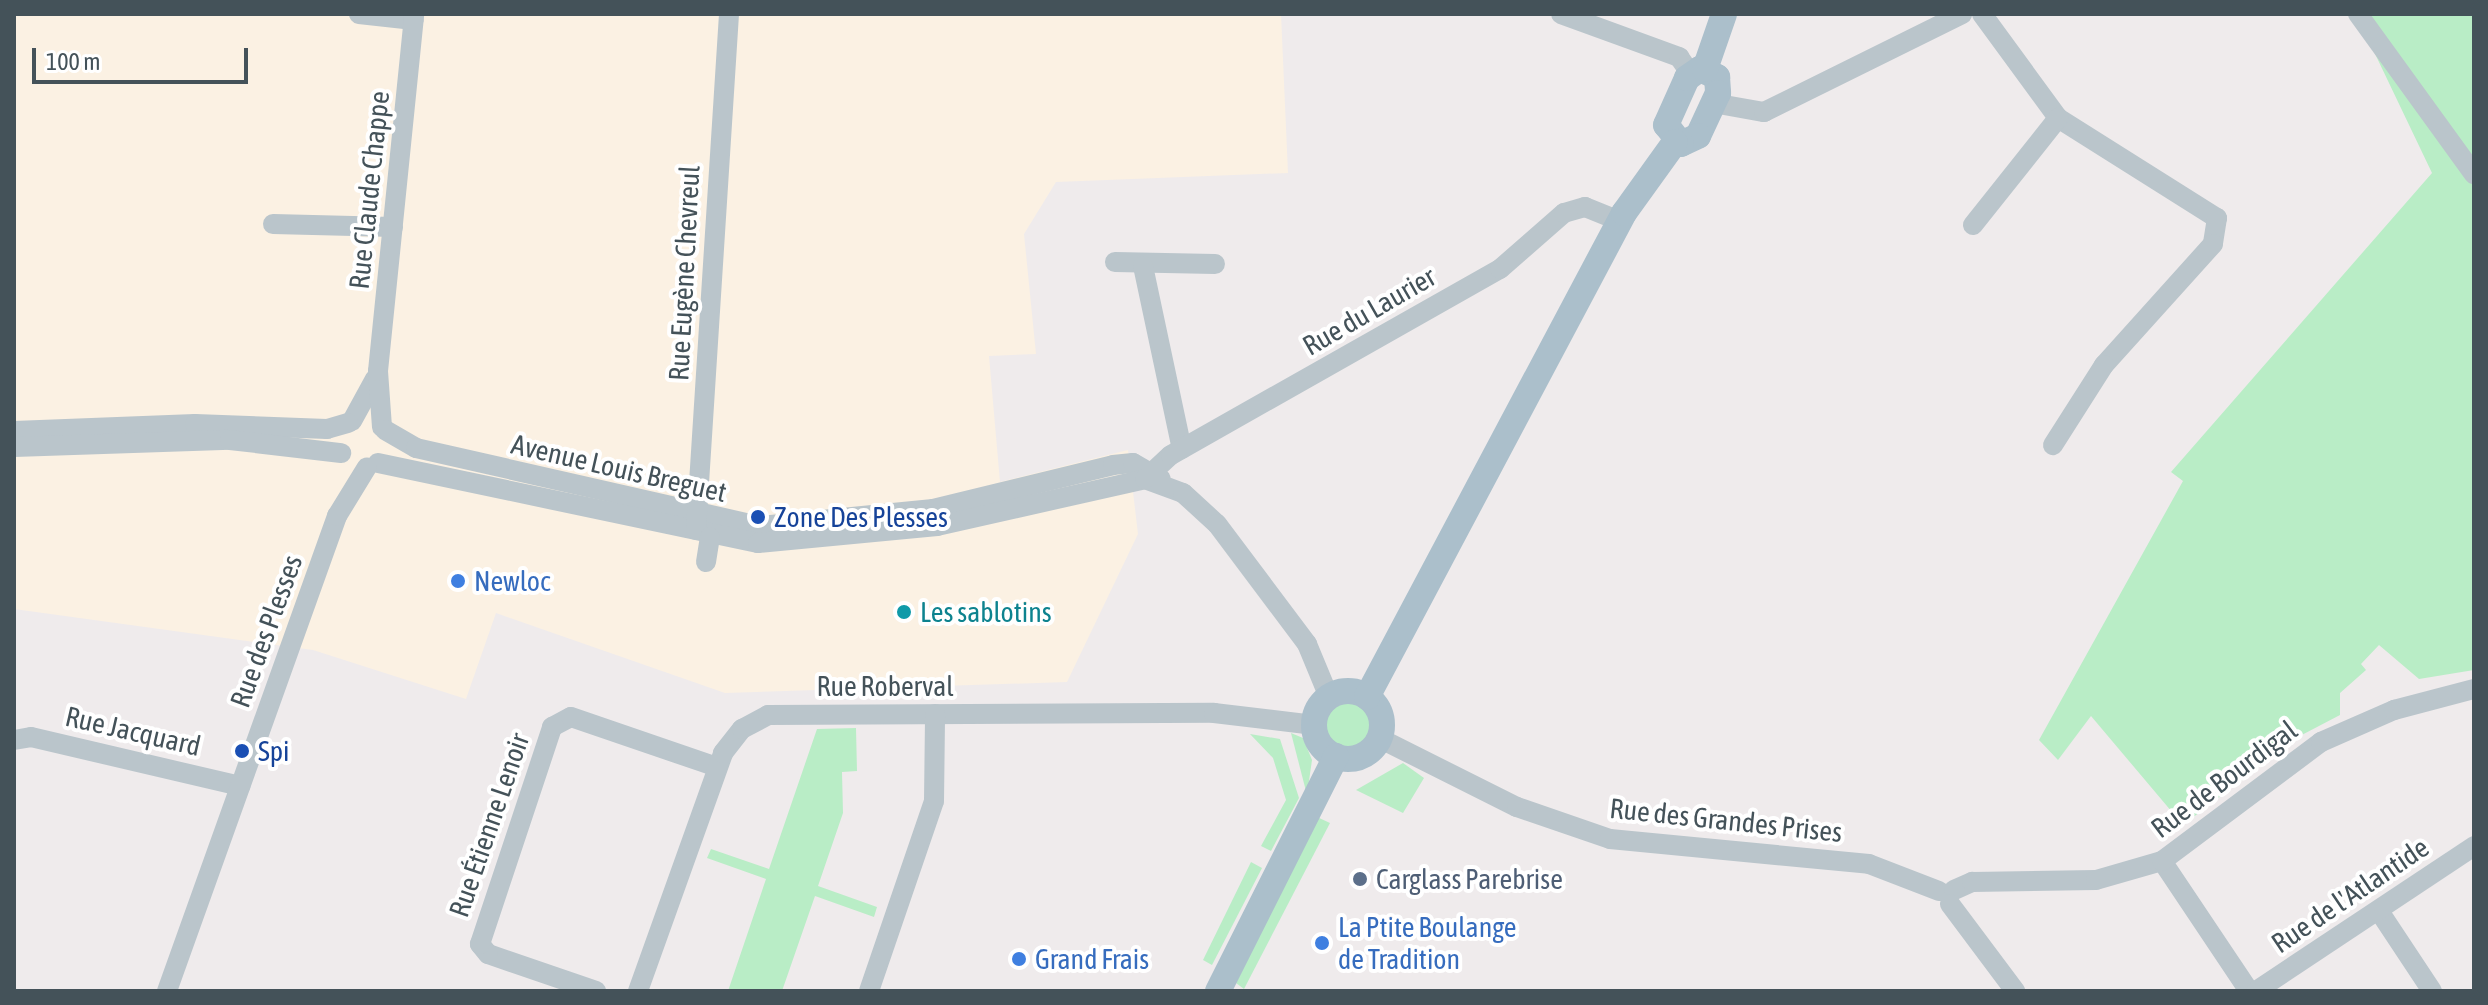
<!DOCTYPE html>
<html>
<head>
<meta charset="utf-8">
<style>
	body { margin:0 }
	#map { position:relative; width:2488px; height:1005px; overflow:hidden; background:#efebec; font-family:"Asap Condensed",sans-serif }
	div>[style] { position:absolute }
	.commercial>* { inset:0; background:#fbf1e3 }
	.green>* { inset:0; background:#b9edc6 }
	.round { border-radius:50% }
	.minor>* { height:20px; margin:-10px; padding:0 10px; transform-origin:10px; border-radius:10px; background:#bac5cb }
	.major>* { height:26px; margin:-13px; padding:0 13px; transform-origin:13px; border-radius:13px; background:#abbfcb }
	.major>.ring { margin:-13px; padding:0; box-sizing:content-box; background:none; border:26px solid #abbfcb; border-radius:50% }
	.dots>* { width:22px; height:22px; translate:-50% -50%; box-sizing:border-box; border:4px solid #fff; border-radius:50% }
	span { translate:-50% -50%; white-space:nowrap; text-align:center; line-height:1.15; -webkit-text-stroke:8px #fff; paint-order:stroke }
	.street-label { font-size:28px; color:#445259 }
	.transit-label { font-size:28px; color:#164399 }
	.left { translate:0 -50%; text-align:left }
	.shop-label { font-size:28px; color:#366cbe }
	.culture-label { font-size:28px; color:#0d838f }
	.service-label { font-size:28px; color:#4e5e75 }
	.frame { position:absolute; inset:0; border:16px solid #445259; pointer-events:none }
	.scale { position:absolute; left:32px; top:48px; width:216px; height:36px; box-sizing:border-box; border:4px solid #445259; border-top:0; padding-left:10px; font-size:24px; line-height:28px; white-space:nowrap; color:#445259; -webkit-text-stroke:6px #fff; paint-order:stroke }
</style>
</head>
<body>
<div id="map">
	<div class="commercial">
		<div style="clip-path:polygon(14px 14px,1281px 14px,1288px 173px,1056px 182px,1024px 234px,1036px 354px,989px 356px,1000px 482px,1128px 450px,1138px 534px,1067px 682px,725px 693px,496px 613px,466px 699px,313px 650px,14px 609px)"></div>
	</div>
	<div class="green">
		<div style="clip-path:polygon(2356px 14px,2474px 14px,2474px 670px,2419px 679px,2379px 645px,2361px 664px,2366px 670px,2340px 693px,2340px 715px,2296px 738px,2183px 825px,2091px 716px,2058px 760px,2039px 740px,2183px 481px,2171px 472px,2432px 173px)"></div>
		<div class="round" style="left:1325px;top:701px;width:46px;height:46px"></div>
		<div style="clip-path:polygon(856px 728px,857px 771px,842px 772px,843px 813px,818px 886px,877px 907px,874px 917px,815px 896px,782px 991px,728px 991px,766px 879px,707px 858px,711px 849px,769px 869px,817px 729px)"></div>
		<div style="clip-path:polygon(1291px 733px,1303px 738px,1312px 760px,1307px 795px)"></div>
		<div style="clip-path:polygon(1250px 734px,1280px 739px,1299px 798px,1271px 851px,1261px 846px,1286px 800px,1273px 758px)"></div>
		<div style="clip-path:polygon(1403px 763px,1424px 778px,1403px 813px,1356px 790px)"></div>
		<div style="clip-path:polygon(1317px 817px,1330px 823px,1244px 989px,1236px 983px)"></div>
		<div style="clip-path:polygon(1251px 862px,1262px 868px,1212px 965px,1203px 960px)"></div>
	</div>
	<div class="minor">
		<div style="left:359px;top:14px;width:55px;rotate:6.2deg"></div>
		<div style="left:1561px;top:14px;width:126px;rotate:20deg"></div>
		<div style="left:1679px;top:57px;width:21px;rotate:55deg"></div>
		<div style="left:1982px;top:14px;width:129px;rotate:53.8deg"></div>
		<div style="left:2058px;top:118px;width:188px;rotate:32.2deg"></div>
		<div style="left:2217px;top:218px;width:26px;rotate:99deg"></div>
		<div style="left:2213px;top:244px;width:163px;rotate:132deg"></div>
		<div style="left:2104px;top:365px;width:95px;rotate:122.5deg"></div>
		<div style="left:2358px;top:14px;width:198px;rotate:54.1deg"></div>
		<div style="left:1713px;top:103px;width:52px;rotate:10deg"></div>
		<div style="left:1764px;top:112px;width:221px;rotate:-26.3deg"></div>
		<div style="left:273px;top:224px;width:120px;rotate:1.4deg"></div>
		<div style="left:1973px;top:225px;width:137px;rotate:-51.5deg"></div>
		<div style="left:1115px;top:262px;width:100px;rotate:1.1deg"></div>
		<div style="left:1143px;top:266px;width:187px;rotate:78deg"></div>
		<div style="left:352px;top:421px;width:48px;rotate:-61.3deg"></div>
		<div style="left:382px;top:427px;width:56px;rotate:-94.1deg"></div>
		<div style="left:378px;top:371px;width:359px;rotate:-84.2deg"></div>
		<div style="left:385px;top:430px;width:36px;rotate:30deg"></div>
		<div style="left:416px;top:448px;width:353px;rotate:12.8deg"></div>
		<div style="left:760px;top:526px;width:174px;rotate:-5.6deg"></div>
		<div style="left:933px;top:509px;width:185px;rotate:-13.7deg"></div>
		<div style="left:1113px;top:465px;width:20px;rotate:-6deg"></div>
		<div style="left:1133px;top:463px;width:32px;rotate:30deg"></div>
		<div style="left:14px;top:431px;width:181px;rotate:-2.2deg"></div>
		<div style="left:195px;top:424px;width:132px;rotate:2.2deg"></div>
		<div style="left:327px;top:429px;width:22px;rotate:-16deg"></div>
		<div style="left:14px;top:447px;width:216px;rotate:-1.9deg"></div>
		<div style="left:230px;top:440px;width:112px;rotate:6.7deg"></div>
		<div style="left:378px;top:463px;width:388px;rotate:11.9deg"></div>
		<div style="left:758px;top:543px;width:180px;rotate:-5.4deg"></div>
		<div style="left:937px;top:526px;width:213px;rotate:-12.7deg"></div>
		<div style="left:1145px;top:479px;width:40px;rotate:20.2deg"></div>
		<div style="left:1183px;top:493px;width:46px;rotate:42.4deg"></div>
		<div style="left:1217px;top:524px;width:150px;rotate:53.1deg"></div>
		<div style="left:1307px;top:644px;width:57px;rotate:67.5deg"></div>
		<div style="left:1145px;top:479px;width:35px;rotate:-43deg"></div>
		<div style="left:1171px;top:455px;width:378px;rotate:-29.5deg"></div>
		<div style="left:1500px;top:269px;width:85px;rotate:-41.2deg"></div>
		<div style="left:1564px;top:213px;width:22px;rotate:-16deg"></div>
		<div style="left:1585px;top:207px;width:38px;rotate:22deg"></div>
		<div style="left:696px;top:530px;width:517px;rotate:-86.34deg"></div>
		<div style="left:706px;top:562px;width:25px;rotate:-81deg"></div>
		<div style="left:1379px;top:738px;width:154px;rotate:26.6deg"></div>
		<div style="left:1517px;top:807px;width:98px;rotate:19deg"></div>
		<div style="left:1610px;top:839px;width:260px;rotate:5.5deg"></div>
		<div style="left:1869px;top:864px;width:75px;rotate:21.1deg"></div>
		<div style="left:14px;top:740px;width:17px;rotate:-10deg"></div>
		<div style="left:31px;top:737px;width:215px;rotate:13.2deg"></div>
		<div style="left:2162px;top:861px;width:156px;rotate:56.2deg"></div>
		<div style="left:1954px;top:890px;width:20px;rotate:-24deg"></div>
		<div style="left:1972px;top:882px;width:124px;rotate:-0.9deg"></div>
		<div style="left:2096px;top:880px;width:69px;rotate:-16.1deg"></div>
		<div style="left:2162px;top:861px;width:199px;rotate:-36.8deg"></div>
		<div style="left:2321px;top:742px;width:80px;rotate:-23.7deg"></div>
		<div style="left:2394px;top:710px;width:83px;rotate:-14.7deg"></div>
		<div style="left:1950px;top:904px;width:109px;rotate:53.2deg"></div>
		<div style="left:2379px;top:911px;width:96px;rotate:56.5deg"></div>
		<div style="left:167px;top:991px;width:505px;rotate:-70.31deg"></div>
		<div style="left:337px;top:516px;width:57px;rotate:-58.5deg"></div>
		<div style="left:596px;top:991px;width:114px;rotate:-161.1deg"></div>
		<div style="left:488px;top:954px;width:13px;rotate:-129deg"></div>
		<div style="left:480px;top:944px;width:229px;rotate:-71.6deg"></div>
		<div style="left:552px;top:727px;width:21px;rotate:-28deg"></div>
		<div style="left:571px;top:717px;width:154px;rotate:18.9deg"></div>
		<div style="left:638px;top:991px;width:253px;rotate:-70.3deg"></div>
		<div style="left:723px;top:753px;width:31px;rotate:-52deg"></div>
		<div style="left:742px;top:729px;width:30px;rotate:-28deg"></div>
		<div style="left:768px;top:715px;width:446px;rotate:-0.3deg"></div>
		<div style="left:1214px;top:713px;width:101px;rotate:6.8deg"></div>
		<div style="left:869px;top:991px;width:201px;rotate:-71.1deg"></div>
		<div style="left:934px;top:801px;width:87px;rotate:-89.3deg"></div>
		<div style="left:2256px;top:991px;width:262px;rotate:-33.6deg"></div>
	</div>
	<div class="major">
		<div style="left:1700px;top:69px;width:19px;rotate:25deg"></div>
		<div style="left:1717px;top:77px;width:16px;rotate:86deg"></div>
		<div style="left:1718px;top:93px;width:47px;rotate:114.9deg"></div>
		<div style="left:1698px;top:136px;width:19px;rotate:155deg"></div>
		<div style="left:1681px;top:144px;width:24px;rotate:-128deg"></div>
		<div style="left:1666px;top:125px;width:51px;rotate:-65.9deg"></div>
		<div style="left:1687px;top:78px;width:16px;rotate:-35deg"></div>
		<div style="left:1705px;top:69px;width:58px;rotate:-70.9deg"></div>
		<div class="ring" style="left:1314px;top:691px;width:42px;height:42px"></div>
		<div style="left:1367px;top:697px;width:548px;rotate:-62.03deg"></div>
		<div style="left:1624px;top:213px;width:87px;rotate:-54.3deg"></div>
		<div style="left:1218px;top:991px;width:263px;rotate:-63.3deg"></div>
	</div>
	<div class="dots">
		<div style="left:758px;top:517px;background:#1a4fb4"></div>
		<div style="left:458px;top:581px;background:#3f7fe0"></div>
		<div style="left:904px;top:612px;background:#0f9aa8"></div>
		<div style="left:242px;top:751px;background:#1a4fb4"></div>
		<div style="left:1360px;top:879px;background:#5c6f8a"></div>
		<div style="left:1322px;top:943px;background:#3f7fe0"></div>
		<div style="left:1019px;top:959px;background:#3f7fe0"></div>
	</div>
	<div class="street-label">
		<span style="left:369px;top:190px;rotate:-84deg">Rue Claude Chappe</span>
		<span style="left:684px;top:273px;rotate:-87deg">Rue Eugène Chevreul</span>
		<span style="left:1369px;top:311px;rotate:-30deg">Rue du Laurier</span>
		<span style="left:619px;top:468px;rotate:13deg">Avenue Louis Breguet</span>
		<span style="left:266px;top:631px;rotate:-70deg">Rue des Plesses</span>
		<span style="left:885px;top:686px">Rue Roberval</span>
		<span style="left:133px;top:731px;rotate:13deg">Rue Jacquard</span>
		<span style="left:2224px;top:779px;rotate:-37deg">Rue de Bourdigal</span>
		<span style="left:1726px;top:820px;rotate:6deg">Rue des Grandes Prises</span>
		<span style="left:489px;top:825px;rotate:-71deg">Rue Étienne Lenoir</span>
		<span style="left:2350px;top:895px;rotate:-34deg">Rue de l'Atlantide</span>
	</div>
	<div class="transit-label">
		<span class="left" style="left:774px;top:517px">Zone Des Plesses</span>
		<span class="left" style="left:258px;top:751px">Spi</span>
	</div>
	<div class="shop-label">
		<span class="left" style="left:474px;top:581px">Newloc</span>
		<span class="left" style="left:1338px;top:943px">La Ptite Boulange<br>de Tradition</span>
		<span class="left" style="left:1035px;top:959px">Grand Frais</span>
	</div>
	<div class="culture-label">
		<span class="left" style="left:920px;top:612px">Les sablotins</span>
	</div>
	<div class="service-label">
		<span class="left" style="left:1376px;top:879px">Carglass Parebrise</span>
	</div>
	<div class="frame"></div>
	<div class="scale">100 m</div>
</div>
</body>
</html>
